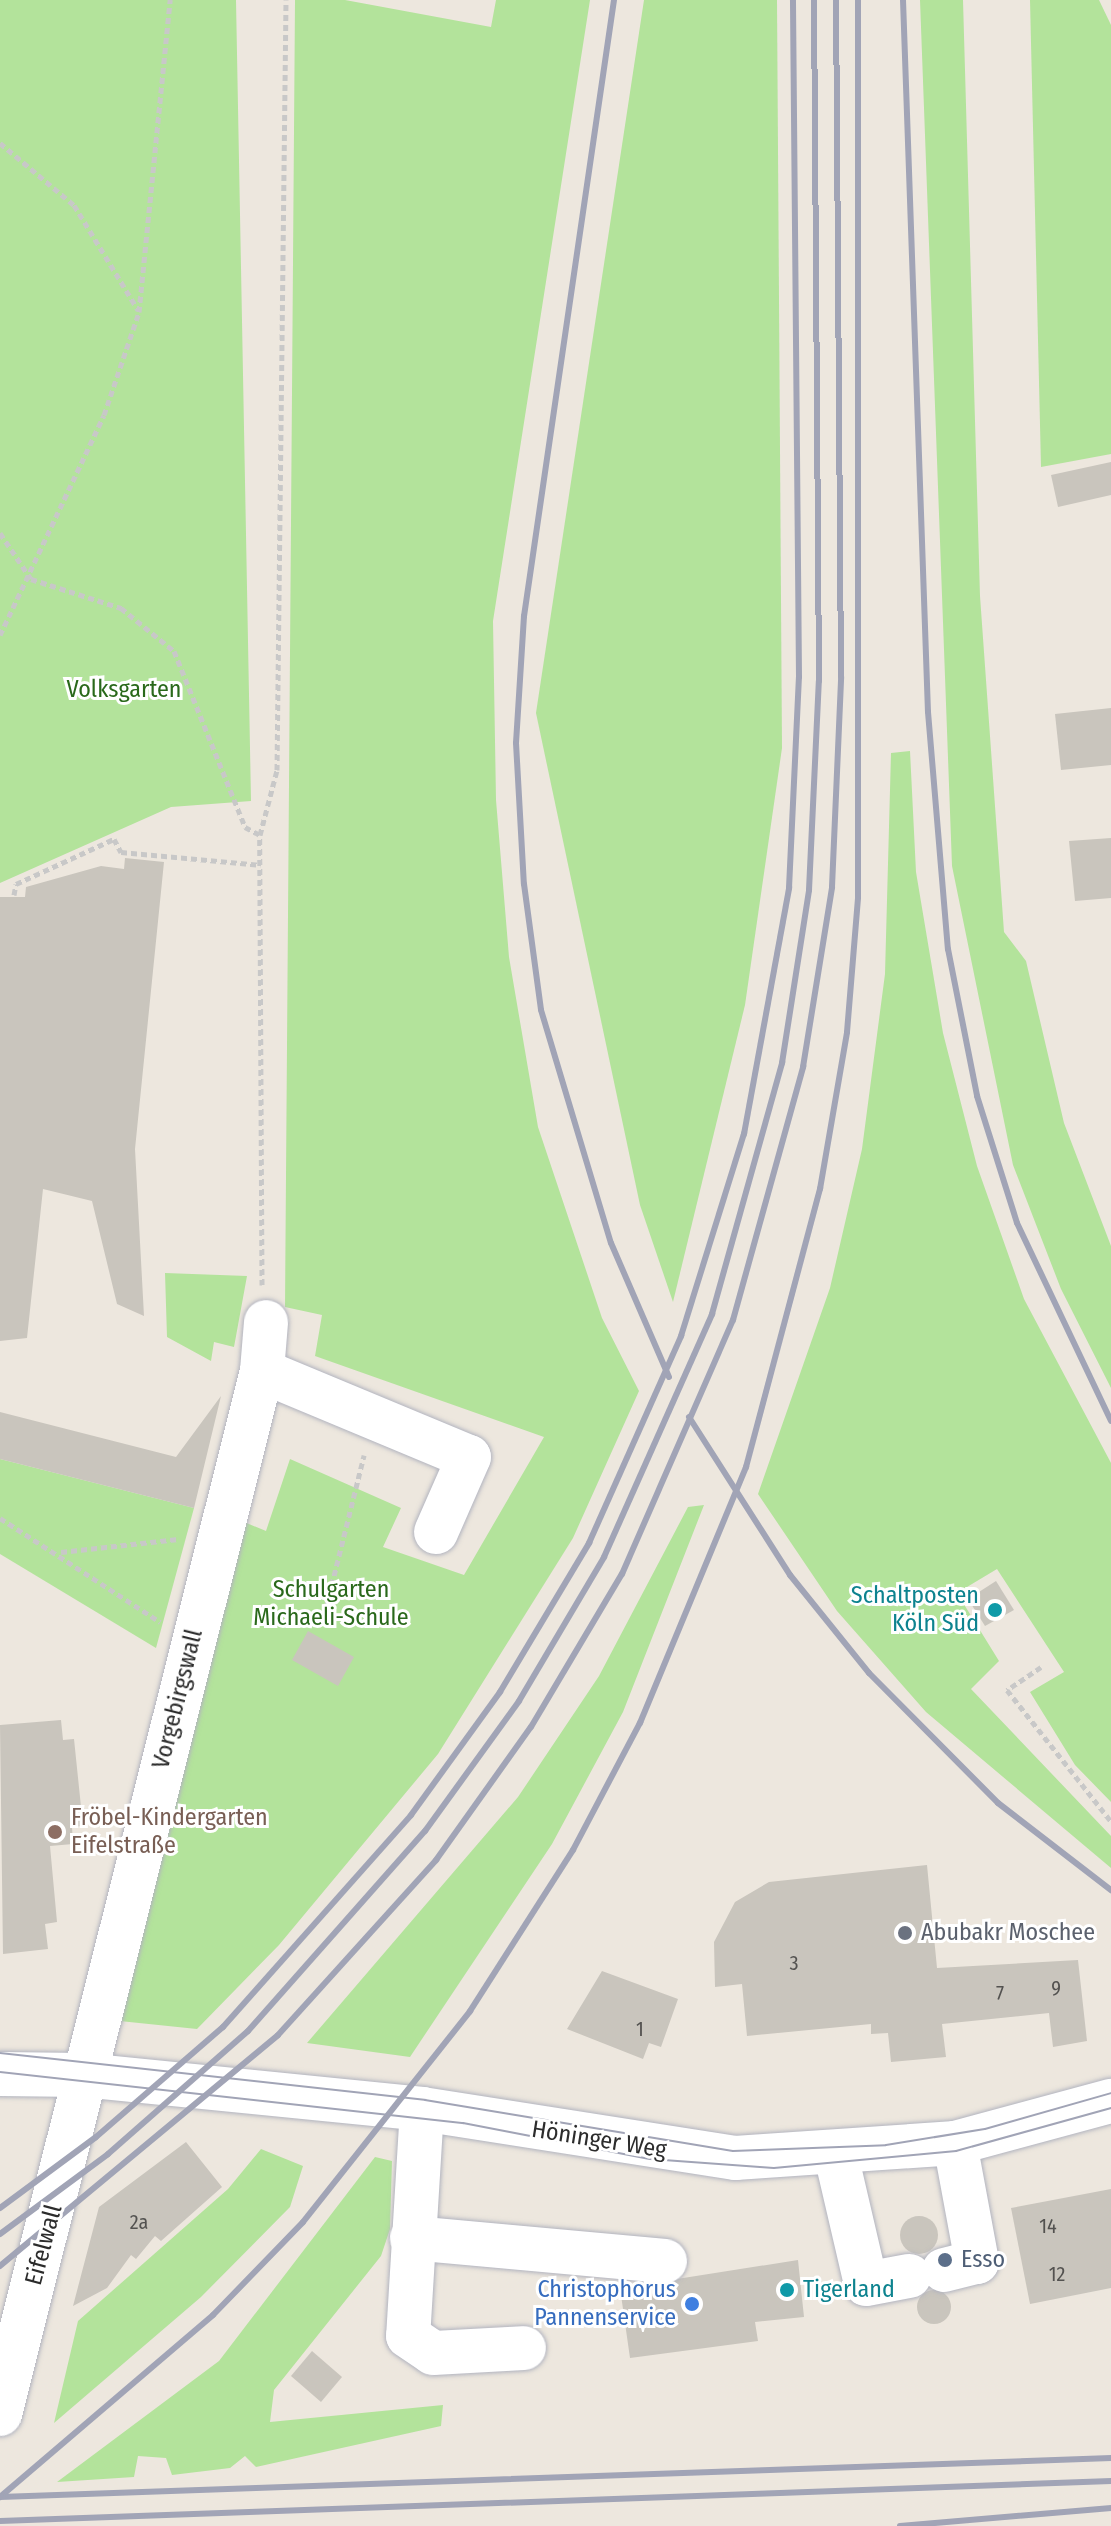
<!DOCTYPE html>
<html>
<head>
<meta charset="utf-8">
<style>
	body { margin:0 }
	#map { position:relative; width:1111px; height:2526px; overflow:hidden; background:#ede7de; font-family:"Fira Sans Condensed",sans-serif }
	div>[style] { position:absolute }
	.green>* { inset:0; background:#b3e39b }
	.building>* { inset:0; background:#c9c5bd }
	.round { border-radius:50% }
	.path>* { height:5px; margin-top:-2.5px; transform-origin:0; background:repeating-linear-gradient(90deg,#c8c8c8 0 6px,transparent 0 10px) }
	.roads { filter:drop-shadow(0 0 2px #b2b4bf) drop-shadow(0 0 2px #b2b4bf) }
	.minor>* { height:44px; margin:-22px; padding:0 22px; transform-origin:22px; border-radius:22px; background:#fff }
	.tram>* { height:2px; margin:-1px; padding:0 1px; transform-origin:1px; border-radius:1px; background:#a1a4b6 }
	.rail>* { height:6px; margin:-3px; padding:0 3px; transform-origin:3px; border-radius:3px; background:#a1a4b6 }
	.dots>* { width:22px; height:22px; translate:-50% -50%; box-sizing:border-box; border:4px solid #fff; border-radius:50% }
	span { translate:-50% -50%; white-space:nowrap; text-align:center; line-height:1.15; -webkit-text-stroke:6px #fff; paint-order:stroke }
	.number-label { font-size:20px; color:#535250 }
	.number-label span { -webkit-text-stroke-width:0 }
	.park-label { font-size:24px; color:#2a691b }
	.culture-label { font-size:24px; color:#0d838f }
	.right { translate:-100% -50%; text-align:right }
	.left { translate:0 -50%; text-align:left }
	.street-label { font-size:24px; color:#2c2c2c }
	.education-label { font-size:24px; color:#785e54 }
	.worship-label { font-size:24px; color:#5b616d }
	.service-label { font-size:24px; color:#4e5e75 }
	.shop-label { font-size:24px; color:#366cbe }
</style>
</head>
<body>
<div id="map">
	<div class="green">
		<div style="clip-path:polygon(0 0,236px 0,251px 801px,171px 807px,0 883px)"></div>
		<div style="clip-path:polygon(295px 0,345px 0,491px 27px,496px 0,590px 0,493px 621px,496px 800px,509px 957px,538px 1127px,602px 1318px,639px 1391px,573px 1538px,438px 1754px,279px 1945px,197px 2029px,110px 2020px,244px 1522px,266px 1531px,290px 1459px,401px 1508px,383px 1547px,464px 1575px,544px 1437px,315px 1356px,322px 1315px,285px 1307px)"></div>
		<div style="clip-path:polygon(644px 0,777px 0,782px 748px,745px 1005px,673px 1302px,640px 1205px,536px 713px)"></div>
		<div style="clip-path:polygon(920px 0,963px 0,980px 596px,1004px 932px,1026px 961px,1064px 1123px,1111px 1246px,1111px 1388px,1061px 1289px,1013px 1165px,952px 866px)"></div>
		<div style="clip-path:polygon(1030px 0,1099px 0,1111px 25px,1111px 454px,1041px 467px)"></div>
		<div style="clip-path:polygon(910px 751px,916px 872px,943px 1033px,977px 1166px,1024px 1299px,1111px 1463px,1111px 1802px,1075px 1765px,1030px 1692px,1064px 1672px,997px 1569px,957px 1593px,999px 1661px,971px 1689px,1111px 1836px,1111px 1868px,926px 1712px,837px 1611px,758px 1494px,830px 1288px,862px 1149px,885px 974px,891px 753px)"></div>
		<div style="clip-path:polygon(165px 1273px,247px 1276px,234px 1347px,214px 1342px,211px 1361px,167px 1337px)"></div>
		<div style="clip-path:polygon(0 1459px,194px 1508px,156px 1648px,0 1554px)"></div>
		<div style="clip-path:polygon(704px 1505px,623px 1712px,552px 1844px,410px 2057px,307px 2043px,518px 1797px,599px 1676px,688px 1507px)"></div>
		<div style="clip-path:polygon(261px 2149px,303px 2166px,290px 2207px,201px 2297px,54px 2423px,78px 2321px,228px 2189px)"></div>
		<div style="clip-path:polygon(375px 2157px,392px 2161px,390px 2229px,381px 2256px,274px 2390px,270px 2422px,443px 2405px,441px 2426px,256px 2467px,245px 2456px,230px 2468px,172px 2475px,166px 2458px,138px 2456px,134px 2477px,57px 2482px,219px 2361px)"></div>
	</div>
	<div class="building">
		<div style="clip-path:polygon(1111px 462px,1111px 495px,1058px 507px,1051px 475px)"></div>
		<div style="clip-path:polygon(1111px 708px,1111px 765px,1061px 770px,1055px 714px)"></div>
		<div style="clip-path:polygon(1111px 838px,1111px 898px,1075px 901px,1069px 841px)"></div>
		<div style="clip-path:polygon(125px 858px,164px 862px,135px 1149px,144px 1316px,117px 1304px,92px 1201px,43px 1189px,27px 1338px,0 1341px,0 897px,25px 897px,26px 887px,101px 866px,124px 869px)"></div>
		<div style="clip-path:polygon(221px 1396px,194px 1508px,0 1459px,0 1412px,176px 1457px)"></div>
		<div style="clip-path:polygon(996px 1581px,1014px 1610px,985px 1626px,968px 1599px)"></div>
		<div style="clip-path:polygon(308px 1631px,354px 1657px,338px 1686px,292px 1660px)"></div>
		<div style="clip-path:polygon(61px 1720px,63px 1740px,74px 1739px,83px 1826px,72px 1827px,73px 1844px,50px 1846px,57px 1922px,45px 1924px,48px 1949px,3px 1954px,0 1725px)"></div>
		<div style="clip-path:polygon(927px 1865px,937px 1968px,1078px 1960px,1087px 2041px,1053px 2047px,1049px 2013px,942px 2024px,946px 2057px,891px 2062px,888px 2033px,871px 2034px,871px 2024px,747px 2036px,742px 1984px,715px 1987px,714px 1942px,735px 1902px,769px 1882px)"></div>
		<div style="clip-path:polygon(602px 1971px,678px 1999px,661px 2047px,649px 2043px,643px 2059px,567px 2029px)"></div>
		<div style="clip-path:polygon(186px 2142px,222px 2187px,161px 2241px,155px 2236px,136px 2259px,131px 2255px,107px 2288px,73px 2306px,99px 2207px)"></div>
		<div style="clip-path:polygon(1111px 2189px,1111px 2288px,1030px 2304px,1011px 2208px)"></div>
		<div class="round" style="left:900px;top:2216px;width:38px;height:38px"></div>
		<div style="clip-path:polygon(798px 2260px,804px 2317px,755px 2322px,758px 2341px,630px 2358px,620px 2288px)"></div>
		<div class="round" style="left:917px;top:2290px;width:34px;height:34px"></div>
		<div style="clip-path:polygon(312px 2351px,342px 2377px,321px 2402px,291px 2376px)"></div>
	</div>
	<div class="path">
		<div style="left:0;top:143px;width:97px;rotate:40deg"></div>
		<div style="left:74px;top:205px;width:123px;rotate:58.6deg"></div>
		<div style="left:0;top:533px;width:55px;rotate:56deg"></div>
		<div style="left:31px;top:579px;width:95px;rotate:17.9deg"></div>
		<div style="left:121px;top:608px;width:68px;rotate:39.1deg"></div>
		<div style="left:174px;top:651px;width:190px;rotate:68deg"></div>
		<div style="left:245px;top:827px;width:17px;rotate:28deg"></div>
		<div style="left:0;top:635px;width:243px;rotate:-64.7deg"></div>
		<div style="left:104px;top:415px;width:109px;rotate:-71.2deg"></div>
		<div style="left:139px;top:312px;width:314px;rotate:-84.3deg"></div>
		<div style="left:14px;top:895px;width:11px;rotate:-80deg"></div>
		<div style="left:16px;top:884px;width:108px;rotate:-24.7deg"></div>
		<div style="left:114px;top:839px;width:15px;rotate:62deg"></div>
		<div style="left:121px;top:852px;width:140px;rotate:5.3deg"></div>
		<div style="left:262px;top:1285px;width:450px;rotate:-90.3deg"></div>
		<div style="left:260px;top:835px;width:67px;rotate:-75.3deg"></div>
		<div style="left:277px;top:770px;width:770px;rotate:-89.33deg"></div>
		<div style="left:0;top:1518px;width:191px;rotate:33deg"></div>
		<div style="left:61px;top:1552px;width:118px;rotate:-6.3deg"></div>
		<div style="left:322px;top:1624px;width:174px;rotate:-76deg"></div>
		<div style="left:1041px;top:1667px;width:41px;rotate:145.9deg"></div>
		<div style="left:1007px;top:1690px;width:167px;rotate:51.6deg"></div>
	</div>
	<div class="roads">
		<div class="minor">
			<div style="left:262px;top:1371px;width:224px;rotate:22.6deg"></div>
			<div style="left:469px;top:1457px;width:82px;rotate:113.7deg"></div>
			<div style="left:0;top:2074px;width:83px;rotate:0.7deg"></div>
			<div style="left:83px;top:2075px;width:341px;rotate:5.7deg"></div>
			<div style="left:422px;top:2109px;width:317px;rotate:8.9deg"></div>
			<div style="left:735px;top:2158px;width:221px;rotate:-3.9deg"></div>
			<div style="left:955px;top:2143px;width:162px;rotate:-15.1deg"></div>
			<div style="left:422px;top:2109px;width:227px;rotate:93.5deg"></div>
			<div style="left:408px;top:2336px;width:30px;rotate:34deg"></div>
			<div style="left:433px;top:2353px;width:91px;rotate:-3.1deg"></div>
			<div style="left:836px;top:2155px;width:132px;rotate:76.9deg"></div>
			<div style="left:866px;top:2284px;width:44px;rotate:-10.5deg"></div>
			<div style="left:412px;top:2238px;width:254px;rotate:5.2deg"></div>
			<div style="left:944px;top:2270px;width:34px;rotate:-14deg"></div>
			<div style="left:977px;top:2262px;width:121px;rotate:-100.5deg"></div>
			<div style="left:0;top:2414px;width:1075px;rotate:-75.9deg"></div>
			<div style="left:262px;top:1371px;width:49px;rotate:-85.3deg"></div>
		</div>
	</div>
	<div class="tram">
		<div style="left:0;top:2053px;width:428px;rotate:6.3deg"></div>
		<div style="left:425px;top:2100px;width:312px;rotate:9.4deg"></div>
		<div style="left:733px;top:2151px;width:153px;rotate:-2.2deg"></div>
		<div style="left:886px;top:2145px;width:100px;rotate:-9.2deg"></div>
		<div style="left:985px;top:2129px;width:131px;rotate:-15.9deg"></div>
		<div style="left:0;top:2072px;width:466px;rotate:6.3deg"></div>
		<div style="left:463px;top:2123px;width:190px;rotate:10.9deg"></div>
		<div style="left:650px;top:2159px;width:124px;rotate:4.2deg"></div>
		<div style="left:774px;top:2168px;width:183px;rotate:-5.3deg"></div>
		<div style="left:956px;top:2151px;width:161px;rotate:-15.5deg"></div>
	</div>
	<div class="rail">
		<div style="left:614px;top:0;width:623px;rotate:98.31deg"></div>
		<div style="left:524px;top:616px;width:127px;rotate:93.6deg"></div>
		<div style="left:516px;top:743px;width:141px;rotate:86.8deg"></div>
		<div style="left:524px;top:884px;width:127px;rotate:82.3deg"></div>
		<div style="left:541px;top:1010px;width:243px;rotate:73.3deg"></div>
		<div style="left:611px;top:1243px;width:146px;rotate:66.6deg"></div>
		<div style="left:903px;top:0;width:712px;rotate:87.99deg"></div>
		<div style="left:928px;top:712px;width:238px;rotate:85.2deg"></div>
		<div style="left:948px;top:949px;width:150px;rotate:78.8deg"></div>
		<div style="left:977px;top:1096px;width:133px;rotate:72.5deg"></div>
		<div style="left:1017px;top:1223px;width:219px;rotate:64.6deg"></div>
		<div style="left:689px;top:1417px;width:188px;rotate:57.4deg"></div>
		<div style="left:790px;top:1575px;width:126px;rotate:51.1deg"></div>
		<div style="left:869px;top:1673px;width:183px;rotate:45.2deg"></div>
		<div style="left:998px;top:1803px;width:143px;rotate:37.6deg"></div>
		<div style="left:0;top:2208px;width:119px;rotate:-36.5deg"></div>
		<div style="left:96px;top:2137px;width:168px;rotate:-40.9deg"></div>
		<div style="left:223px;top:2027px;width:283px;rotate:-48.4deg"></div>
		<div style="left:411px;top:1815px;width:152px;rotate:-54.1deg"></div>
		<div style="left:500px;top:1692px;width:174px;rotate:-59.1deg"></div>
		<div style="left:589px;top:1543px;width:227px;rotate:-66deg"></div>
		<div style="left:681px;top:1336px;width:212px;rotate:-72.7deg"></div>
		<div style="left:744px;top:1134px;width:250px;rotate:-79.6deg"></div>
		<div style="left:789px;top:888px;width:211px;rotate:-87.3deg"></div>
		<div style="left:799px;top:677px;width:677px;rotate:-90.51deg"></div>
		<div style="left:0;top:2234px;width:134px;rotate:-36.5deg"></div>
		<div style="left:108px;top:2154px;width:186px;rotate:-41.3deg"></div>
		<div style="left:248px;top:2031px;width:267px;rotate:-48.5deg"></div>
		<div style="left:425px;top:1831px;width:160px;rotate:-54.1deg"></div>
		<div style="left:519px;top:1701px;width:167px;rotate:-59.4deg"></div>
		<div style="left:604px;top:1557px;width:266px;rotate:-66deg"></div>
		<div style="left:712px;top:1314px;width:261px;rotate:-74.4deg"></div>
		<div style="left:782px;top:1063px;width:175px;rotate:-81.1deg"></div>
		<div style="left:809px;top:890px;width:209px;rotate:-87.3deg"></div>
		<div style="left:819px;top:681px;width:681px;rotate:-90.42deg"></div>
		<div style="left:0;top:2266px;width:361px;rotate:-39.7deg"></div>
		<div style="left:278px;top:2035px;width:236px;rotate:-47.9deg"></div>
		<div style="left:436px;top:1860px;width:163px;rotate:-54.5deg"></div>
		<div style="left:531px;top:1727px;width:178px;rotate:-59.3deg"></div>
		<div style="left:622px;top:1574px;width:277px;rotate:-66.4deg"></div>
		<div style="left:733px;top:1320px;width:263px;rotate:-74.5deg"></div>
		<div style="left:803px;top:1067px;width:182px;rotate:-80.8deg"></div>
		<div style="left:832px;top:887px;width:210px;rotate:-87.5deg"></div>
		<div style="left:841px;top:677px;width:677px;rotate:-90.42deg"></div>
		<div style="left:0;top:2497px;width:280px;rotate:-40.5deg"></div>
		<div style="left:213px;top:2315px;width:129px;rotate:-45.9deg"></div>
		<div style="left:303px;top:2222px;width:269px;rotate:-51.6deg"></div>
		<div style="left:470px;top:2011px;width:191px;rotate:-57.4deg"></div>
		<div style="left:573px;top:1850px;width:144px;rotate:-62.2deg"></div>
		<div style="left:640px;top:1723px;width:277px;rotate:-67.5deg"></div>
		<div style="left:746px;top:1467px;width:288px;rotate:-75.1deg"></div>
		<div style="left:820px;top:1189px;width:159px;rotate:-80.2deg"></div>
		<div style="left:847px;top:1032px;width:135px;rotate:-85.3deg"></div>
		<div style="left:858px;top:897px;width:897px;rotate:-90deg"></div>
		<div style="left:0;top:2497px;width:1112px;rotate:-2.01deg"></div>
		<div style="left:0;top:2521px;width:1112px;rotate:-2.06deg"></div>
		<div style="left:900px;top:2526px;width:212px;rotate:-4.9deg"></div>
	</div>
	<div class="dots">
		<div style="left:995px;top:1610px;background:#0f9aa8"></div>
		<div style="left:55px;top:1832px;background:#8d6e63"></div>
		<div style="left:905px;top:1933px;background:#6b7280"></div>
		<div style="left:945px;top:2260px;background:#5c6f8a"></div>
		<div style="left:787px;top:2290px;background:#0f9aa8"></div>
		<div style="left:692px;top:2304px;background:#3f7fe0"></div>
	</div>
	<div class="number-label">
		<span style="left:794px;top:1963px">3</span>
		<span style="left:1056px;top:1988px">9</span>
		<span style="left:1000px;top:1993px">7</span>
		<span style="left:640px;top:2029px">1</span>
		<span style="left:139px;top:2222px">2a</span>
		<span style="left:1048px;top:2226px">14</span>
		<span style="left:1057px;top:2274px">12</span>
	</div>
	<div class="park-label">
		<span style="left:124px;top:690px">Volksgarten</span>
		<span style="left:331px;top:1604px">Schulgarten<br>Michaeli-Schule</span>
	</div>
	<div class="culture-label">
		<span class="right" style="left:979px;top:1610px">Schaltposten<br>Köln Süd</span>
		<span class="left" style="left:803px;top:2290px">Tigerland</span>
	</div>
	<div class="street-label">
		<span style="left:178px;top:1699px;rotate:-76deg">Vorgebirgswall</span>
		<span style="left:599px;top:2140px;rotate:9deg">Höninger Weg</span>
		<span style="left:44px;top:2245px;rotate:-75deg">Eifelwall</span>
	</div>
	<div class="education-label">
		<span class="left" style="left:71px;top:1832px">Fröbel-Kindergarten<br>Eifelstraße</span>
	</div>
	<div class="worship-label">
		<span class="left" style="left:921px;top:1933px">Abubakr Moschee</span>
	</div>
	<div class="service-label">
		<span class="left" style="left:961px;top:2260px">Esso</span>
	</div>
	<div class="shop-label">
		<span class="right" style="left:676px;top:2304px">Christophorus<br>Pannenservice</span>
	</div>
</div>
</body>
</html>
